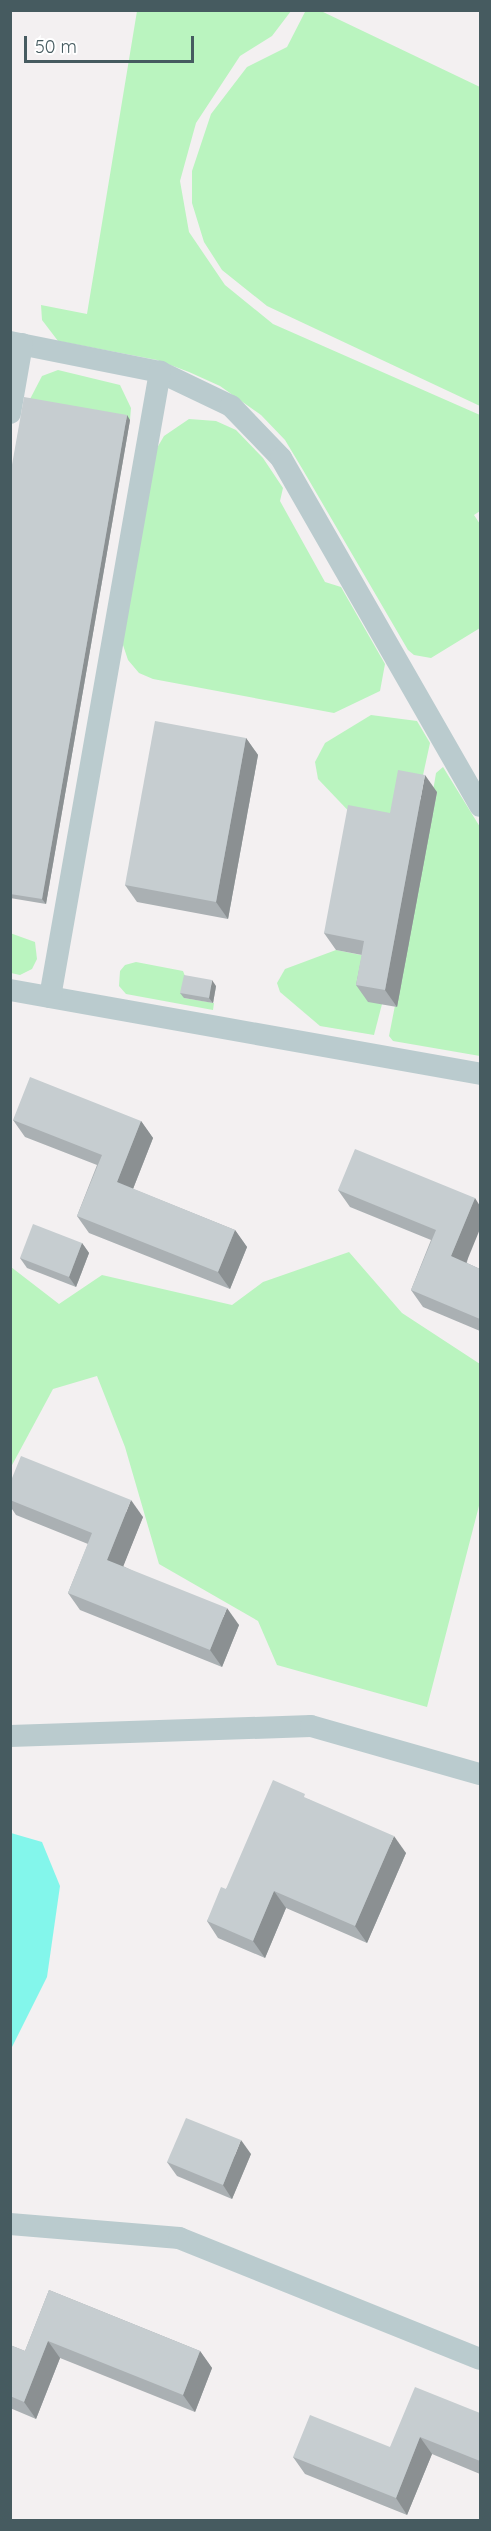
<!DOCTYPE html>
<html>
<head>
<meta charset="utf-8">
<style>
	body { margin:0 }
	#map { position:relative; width:491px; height:2531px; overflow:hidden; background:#f3f0f1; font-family:Quicksand,sans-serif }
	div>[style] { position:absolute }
	.green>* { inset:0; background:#baf4bf }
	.water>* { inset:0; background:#83f6eb }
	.minor>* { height:22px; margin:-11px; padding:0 11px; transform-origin:11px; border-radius:11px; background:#bacbce }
	.wall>* { inset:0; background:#aab0b3 }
	.shaded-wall>* { inset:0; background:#8b9092 }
	.building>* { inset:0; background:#c6cdd0 }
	span { translate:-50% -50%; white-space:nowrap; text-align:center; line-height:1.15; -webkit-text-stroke:5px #fff; paint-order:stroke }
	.frame { position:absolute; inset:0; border:12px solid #465b60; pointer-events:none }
	.scale { position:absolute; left:24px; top:36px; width:170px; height:27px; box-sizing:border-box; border:3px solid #465b60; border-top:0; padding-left:8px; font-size:18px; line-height:21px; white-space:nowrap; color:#465b60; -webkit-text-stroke:4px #fff; paint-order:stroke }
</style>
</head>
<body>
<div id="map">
	<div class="green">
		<div style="clip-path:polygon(306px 10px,321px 11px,480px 87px,480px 406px,267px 306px,222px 270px,204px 242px,192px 203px,192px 171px,211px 114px,247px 67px,287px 47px)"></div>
		<div style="clip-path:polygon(137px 11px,291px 11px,272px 36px,240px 56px,196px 123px,180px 181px,189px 232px,225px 285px,273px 324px,480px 415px,480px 511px,474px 515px,480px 524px,480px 628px,431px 658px,414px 655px,408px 650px,303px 470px,285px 440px,261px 415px,220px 386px,189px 372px,157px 360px,58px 341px,42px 320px,41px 305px,87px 314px)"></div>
		<div style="clip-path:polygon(58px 370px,120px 385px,131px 408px,130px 420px,28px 403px,42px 376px)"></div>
		<div style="clip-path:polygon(189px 419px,216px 421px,236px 430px,263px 458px,283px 488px,280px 501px,325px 582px,341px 587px,385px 664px,380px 691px,334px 713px,153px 679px,139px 673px,128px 660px,122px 642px,157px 448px,164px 436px)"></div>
		<div style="clip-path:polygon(371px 715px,417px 721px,430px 743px,420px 789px,401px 830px,359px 822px,318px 779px,315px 762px,325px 743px)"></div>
		<div style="clip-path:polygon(443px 767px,480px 827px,480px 1056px,393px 1041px,389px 1036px,437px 792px,433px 791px,436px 773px)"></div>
		<div style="clip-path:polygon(10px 933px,35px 942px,37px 959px,32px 969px,20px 975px,11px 973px)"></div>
		<div style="clip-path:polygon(336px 950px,376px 958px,382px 1004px,374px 1035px,320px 1026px,280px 992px,277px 983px,285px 969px)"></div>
		<div style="clip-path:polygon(136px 962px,183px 971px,187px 981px,184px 998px,214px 1003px,213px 1010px,126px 994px,119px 986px,120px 971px,125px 965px)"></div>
		<div style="clip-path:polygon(349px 1252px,402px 1313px,480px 1364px,480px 1502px,427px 1707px,277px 1665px,258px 1621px,159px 1564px,125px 1447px,97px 1376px,53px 1389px,11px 1467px,11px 1267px,59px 1304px,102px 1275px,232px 1305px,263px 1282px)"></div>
	</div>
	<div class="water">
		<div style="clip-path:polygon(11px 1833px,42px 1842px,60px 1886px,47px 1977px,11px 2049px)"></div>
	</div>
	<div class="minor">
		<div style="left:10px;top:342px;width:153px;rotate:11.3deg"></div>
		<div style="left:160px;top:372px;width:79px;rotate:25.6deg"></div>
		<div style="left:231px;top:406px;width:72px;rotate:46.1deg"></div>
		<div style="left:281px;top:458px;width:401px;rotate:60.2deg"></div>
		<div style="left:10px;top:413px;width:70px;rotate:-80.1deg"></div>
		<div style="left:10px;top:990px;width:477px;rotate:10.1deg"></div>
		<div style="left:50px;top:997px;width:635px;rotate:-80.02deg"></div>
		<div style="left:10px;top:1736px;width:301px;rotate:-1.9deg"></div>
		<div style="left:311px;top:1726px;width:176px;rotate:15.9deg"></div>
		<div style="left:10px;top:2224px;width:170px;rotate:4.7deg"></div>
		<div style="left:179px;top:2238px;width:324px;rotate:21.9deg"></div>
	</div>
	<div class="wall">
		<div style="clip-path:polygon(130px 420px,46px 904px,10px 898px,10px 476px)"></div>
		<div style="clip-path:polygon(246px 738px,258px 755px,228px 919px,137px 902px,125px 885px)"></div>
		<div style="clip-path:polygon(437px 792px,397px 1007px,368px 1002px,356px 985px,362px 955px,336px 950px,324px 933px,390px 813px)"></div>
		<div style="clip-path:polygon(216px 986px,213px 1003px,184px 998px,180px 993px)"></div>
		<div style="clip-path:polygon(13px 1120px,141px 1121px,153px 1138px,133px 1189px,235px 1230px,247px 1247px,230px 1289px,89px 1233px,77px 1216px,97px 1165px,25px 1137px)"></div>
		<div style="clip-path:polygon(338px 1190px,475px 1198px,467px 1263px,480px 1269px,480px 1331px,423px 1307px,411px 1290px,431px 1240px,350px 1207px)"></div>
		<div style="clip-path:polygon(82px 1243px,89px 1253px,76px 1287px,27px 1268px,20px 1258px)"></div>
		<div style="clip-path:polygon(10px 1483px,143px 1517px,123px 1566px,239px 1625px,222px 1667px,80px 1610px,68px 1593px,88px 1544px,16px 1515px,10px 1506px)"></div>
		<div style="clip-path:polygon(308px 1799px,406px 1853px,367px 1943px,286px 1908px,265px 1958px,218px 1938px,207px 1921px,226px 1889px)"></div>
		<div style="clip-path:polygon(251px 2154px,232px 2199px,177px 2176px,167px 2162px)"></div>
		<div style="clip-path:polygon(49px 2290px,200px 2351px,212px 2368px,195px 2412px,60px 2358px,36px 2419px,10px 2408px,10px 2345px,25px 2351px)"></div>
		<div style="clip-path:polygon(480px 2413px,480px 2474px,432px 2454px,407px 2515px,305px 2474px,293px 2457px,390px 2447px)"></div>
	</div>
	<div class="shaded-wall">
		<div style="clip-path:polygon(127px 415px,130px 420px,46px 904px,42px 899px)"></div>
		<div style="clip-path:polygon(246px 738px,258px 755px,228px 919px,216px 902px)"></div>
		<div style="clip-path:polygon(425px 775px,437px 792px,397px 1007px,385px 990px)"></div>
		<div style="clip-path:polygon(212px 980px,216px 986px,213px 1003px,209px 998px)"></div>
		<div style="clip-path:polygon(141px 1121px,153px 1138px,129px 1199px,117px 1182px)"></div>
		<div style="clip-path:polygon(475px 1198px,480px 1206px,480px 1229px,462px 1273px,451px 1256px)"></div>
		<div style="clip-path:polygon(235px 1230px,247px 1247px,230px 1289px,218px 1272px)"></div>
		<div style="clip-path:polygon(82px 1243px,89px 1253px,76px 1287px,69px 1277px)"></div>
		<div style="clip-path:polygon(131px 1500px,143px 1517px,119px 1577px,107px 1560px)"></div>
		<div style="clip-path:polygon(227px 1608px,239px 1625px,222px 1667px,210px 1650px)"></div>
		<div style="clip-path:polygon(394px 1836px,406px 1853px,367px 1943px,355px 1926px)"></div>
		<div style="clip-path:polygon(274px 1891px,286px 1908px,265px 1958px,253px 1941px)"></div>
		<div style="clip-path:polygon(241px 2140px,251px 2154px,232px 2199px,223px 2185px)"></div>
		<div style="clip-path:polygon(48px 2341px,60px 2358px,36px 2419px,24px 2402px)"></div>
		<div style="clip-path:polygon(200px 2351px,212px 2368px,195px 2412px,183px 2395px)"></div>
		<div style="clip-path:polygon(420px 2437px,432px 2454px,407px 2515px,396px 2498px)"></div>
	</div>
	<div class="building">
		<div style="clip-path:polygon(24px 397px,127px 415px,42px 899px,10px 894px,10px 476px)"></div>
		<div style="clip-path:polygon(155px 721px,246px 738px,216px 902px,125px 885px)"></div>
		<div style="clip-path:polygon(398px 770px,425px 775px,385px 990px,356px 985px,364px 941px,324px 933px,348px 805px,390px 813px)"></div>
		<div style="clip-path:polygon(184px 975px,212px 980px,209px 998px,180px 993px)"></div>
		<div style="clip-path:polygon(30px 1077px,141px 1121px,117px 1182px,235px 1230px,218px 1272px,77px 1216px,102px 1155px,13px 1120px)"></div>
		<div style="clip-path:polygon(355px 1149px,475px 1198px,451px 1256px,480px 1269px,480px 1319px,411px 1290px,436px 1230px,338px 1190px)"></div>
		<div style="clip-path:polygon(33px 1224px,82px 1243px,69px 1277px,20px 1258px)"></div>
		<div style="clip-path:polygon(21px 1456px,131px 1500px,107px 1560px,227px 1608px,210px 1650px,68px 1593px,92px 1533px,10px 1500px,10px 1483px)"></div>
		<div style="clip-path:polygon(273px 1780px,305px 1794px,304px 1797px,394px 1836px,355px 1926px,274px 1891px,253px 1941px,207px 1921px,221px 1887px,226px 1889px)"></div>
		<div style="clip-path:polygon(186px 2118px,241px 2140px,223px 2185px,167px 2162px)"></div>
		<div style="clip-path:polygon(49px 2290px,200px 2351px,183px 2395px,48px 2341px,24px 2402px,10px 2396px,10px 2345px,25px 2351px)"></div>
		<div style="clip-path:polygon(415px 2387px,480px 2413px,480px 2461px,420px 2437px,396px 2498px,293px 2457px,310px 2415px,390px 2447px)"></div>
	</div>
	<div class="frame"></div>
	<div class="scale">50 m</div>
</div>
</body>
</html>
